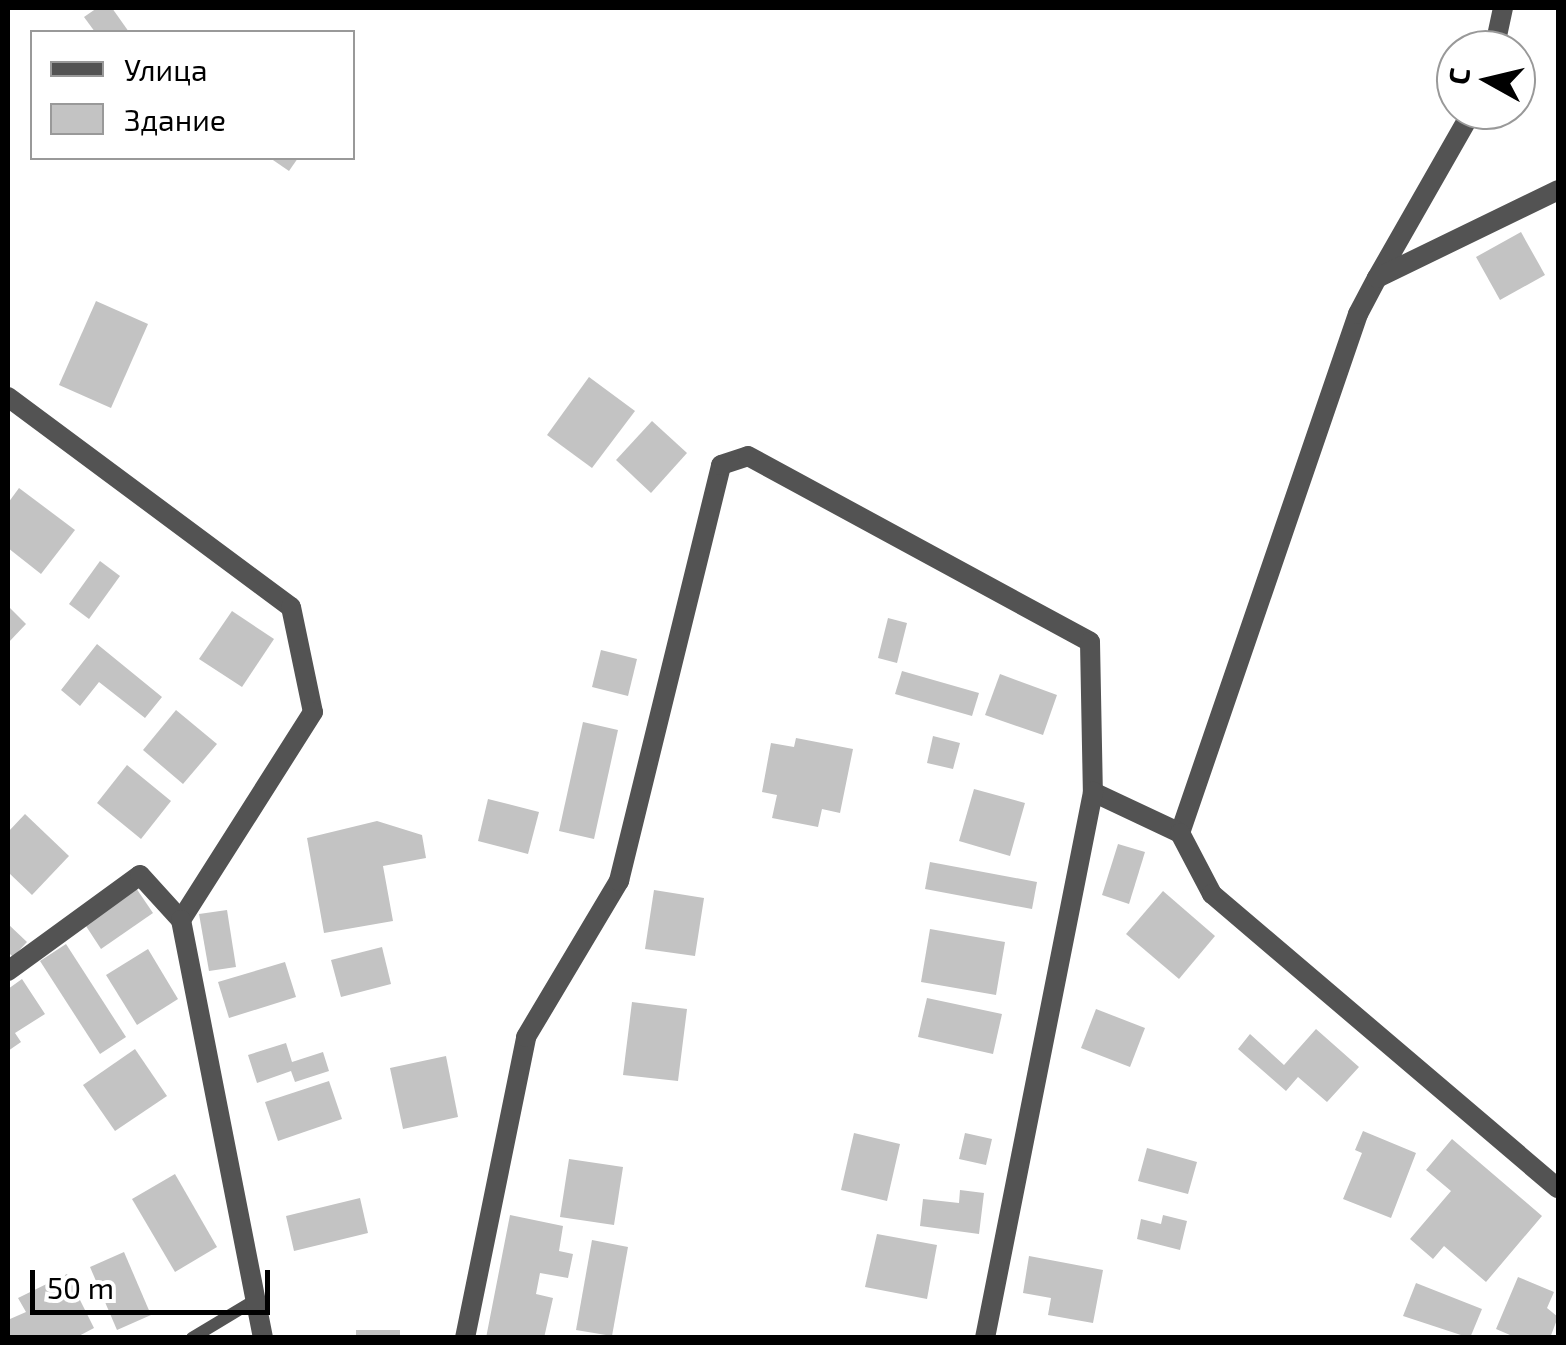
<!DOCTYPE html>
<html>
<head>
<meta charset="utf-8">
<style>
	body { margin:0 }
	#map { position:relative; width:1566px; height:1345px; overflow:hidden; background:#fff; font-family:"Exo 2",sans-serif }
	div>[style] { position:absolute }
	.building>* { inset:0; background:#c3c3c3 }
	.lane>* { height:12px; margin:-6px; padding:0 6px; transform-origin:6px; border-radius:6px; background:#535353 }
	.street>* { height:20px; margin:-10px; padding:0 10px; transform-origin:10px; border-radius:10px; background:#535353 }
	span { translate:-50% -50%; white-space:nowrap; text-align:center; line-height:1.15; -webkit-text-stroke:10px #fff; paint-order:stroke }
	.frame { position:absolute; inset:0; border:10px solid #000; pointer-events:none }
	.legend { position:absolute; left:30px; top:30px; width:325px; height:130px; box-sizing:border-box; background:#fff; border:2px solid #999; margin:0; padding:12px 18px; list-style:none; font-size:30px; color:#000 }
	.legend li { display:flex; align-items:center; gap:20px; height:50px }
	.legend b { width:50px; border:2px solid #999 }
	.north { position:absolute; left:1436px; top:30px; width:100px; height:100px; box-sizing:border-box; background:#fff; border:2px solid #999; border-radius:50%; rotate:278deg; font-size:28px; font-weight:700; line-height:40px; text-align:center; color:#000 }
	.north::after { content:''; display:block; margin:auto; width:35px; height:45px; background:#000; clip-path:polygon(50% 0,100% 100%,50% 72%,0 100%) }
	.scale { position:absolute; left:30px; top:1270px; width:240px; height:45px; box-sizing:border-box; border:5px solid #000; border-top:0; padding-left:12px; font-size:30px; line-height:35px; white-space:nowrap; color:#000; -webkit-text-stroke:8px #fff; paint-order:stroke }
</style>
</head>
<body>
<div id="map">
	<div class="building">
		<div style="clip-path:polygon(97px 8px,112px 8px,129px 32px,95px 32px,84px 17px)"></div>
		<div style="clip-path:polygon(270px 158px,298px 158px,289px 171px)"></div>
		<div style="clip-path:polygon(1521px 232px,1545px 275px,1500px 300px,1476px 257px)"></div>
		<div style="clip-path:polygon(96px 301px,148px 324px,111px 408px,59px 385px)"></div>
		<div style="clip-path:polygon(589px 377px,635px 411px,592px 468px,547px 435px)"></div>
		<div style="clip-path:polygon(652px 421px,687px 453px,651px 493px,616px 460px)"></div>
		<div style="clip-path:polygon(19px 488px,75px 530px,41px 574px,8px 548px,8px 503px)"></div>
		<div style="clip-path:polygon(100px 561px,120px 576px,89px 619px,69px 604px)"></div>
		<div style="clip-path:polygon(8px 606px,26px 624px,8px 643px)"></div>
		<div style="clip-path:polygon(232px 611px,274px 639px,242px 687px,199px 659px)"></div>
		<div style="clip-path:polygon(888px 618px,907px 623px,897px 663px,878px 658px)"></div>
		<div style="clip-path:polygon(97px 644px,162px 697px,145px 718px,99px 682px,80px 706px,61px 690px)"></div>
		<div style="clip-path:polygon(601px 650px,637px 659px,628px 696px,592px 687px)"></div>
		<div style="clip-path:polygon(902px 671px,979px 693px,972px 716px,895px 694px)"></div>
		<div style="clip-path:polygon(1000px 674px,1057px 695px,1043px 735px,985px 715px)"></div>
		<div style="clip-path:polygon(176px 710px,217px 744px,183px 784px,143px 750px)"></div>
		<div style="clip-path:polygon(583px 722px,618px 730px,594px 839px,559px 831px)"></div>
		<div style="clip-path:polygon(933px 736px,960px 743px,953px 769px,927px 763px)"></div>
		<div style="clip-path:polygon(796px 738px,853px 749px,840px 813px,822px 809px,818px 827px,772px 818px,777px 795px,762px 792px,771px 743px,794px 747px)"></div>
		<div style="clip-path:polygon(127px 765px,171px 801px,141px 839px,97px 803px)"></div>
		<div style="clip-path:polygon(974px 789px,1025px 803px,1010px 856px,959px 841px)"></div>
		<div style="clip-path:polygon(488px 799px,539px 812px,528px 854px,478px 841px)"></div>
		<div style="clip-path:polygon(25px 814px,69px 856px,32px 895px,8px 872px,8px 832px)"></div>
		<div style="clip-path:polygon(377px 821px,422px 835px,426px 858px,383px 866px,393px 921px,324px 933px,307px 838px)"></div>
		<div style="clip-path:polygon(1118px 844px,1145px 852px,1129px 904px,1102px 895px)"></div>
		<div style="clip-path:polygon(930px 862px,1037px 882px,1032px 909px,925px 889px)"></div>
		<div style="clip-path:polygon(136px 888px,153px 913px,101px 949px,84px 923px)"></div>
		<div style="clip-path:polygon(654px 890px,704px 898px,695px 956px,645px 949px)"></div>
		<div style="clip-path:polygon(1163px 891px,1215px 936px,1179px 979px,1126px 934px)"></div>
		<div style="clip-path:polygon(227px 910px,236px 967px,209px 971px,199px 914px)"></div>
		<div style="clip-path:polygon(8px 924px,27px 942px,13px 957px,8px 952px)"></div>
		<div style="clip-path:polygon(930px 929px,1005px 942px,996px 995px,921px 982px)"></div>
		<div style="clip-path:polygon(66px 944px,126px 1037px,100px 1054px,40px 961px)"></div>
		<div style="clip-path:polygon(382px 947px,391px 984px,341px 997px,331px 960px)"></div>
		<div style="clip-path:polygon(148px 949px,178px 999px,137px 1025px,106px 975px)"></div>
		<div style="clip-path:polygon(285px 962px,296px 997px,229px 1018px,218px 982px)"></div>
		<div style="clip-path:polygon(22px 979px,45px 1014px,15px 1033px,21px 1042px,8px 1051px,8px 989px)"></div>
		<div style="clip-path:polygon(927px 998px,1002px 1014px,993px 1054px,918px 1037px)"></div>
		<div style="clip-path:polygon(632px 1002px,687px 1009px,678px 1081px,623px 1075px)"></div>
		<div style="clip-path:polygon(1096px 1009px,1145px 1028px,1130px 1067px,1081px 1048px)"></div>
		<div style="clip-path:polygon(1316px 1029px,1359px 1067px,1327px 1102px,1298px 1077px,1286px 1091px,1238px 1049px,1250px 1034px,1284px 1065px)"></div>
		<div style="clip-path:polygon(286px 1043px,292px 1062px,323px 1052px,329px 1071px,295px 1082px,291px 1071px,257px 1083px,248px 1055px)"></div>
		<div style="clip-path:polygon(135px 1049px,167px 1096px,115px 1131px,83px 1085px)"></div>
		<div style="clip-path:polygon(446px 1056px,458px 1117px,403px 1129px,390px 1068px)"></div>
		<div style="clip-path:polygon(329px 1081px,342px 1119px,278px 1141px,265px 1102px)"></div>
		<div style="clip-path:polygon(1363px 1131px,1416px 1153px,1391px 1218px,1343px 1199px,1362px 1153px,1355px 1150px)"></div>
		<div style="clip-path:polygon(854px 1133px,900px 1144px,887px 1201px,841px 1190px)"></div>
		<div style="clip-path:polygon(965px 1133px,992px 1139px,986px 1165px,959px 1159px)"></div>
		<div style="clip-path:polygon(1452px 1139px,1542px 1216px,1486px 1282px,1444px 1246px,1433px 1259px,1410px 1239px,1451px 1191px,1426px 1170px)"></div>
		<div style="clip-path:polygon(1147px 1148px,1197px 1162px,1188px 1194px,1138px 1181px)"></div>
		<div style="clip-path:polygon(569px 1159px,623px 1167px,614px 1225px,560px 1217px)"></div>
		<div style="clip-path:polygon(175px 1174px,217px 1247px,175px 1272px,132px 1199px)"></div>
		<div style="clip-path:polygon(960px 1190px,984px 1193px,979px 1234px,920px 1226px,923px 1199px,959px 1203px)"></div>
		<div style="clip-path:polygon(360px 1198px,368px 1233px,294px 1251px,286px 1216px)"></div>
		<div style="clip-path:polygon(510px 1215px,563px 1226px,559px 1251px,573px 1254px,568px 1278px,540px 1273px,536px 1294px,553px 1298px,544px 1338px,486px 1338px)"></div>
		<div style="clip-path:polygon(1163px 1215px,1187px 1221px,1180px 1250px,1137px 1239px,1141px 1219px,1161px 1224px)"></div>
		<div style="clip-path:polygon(877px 1234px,937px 1245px,927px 1299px,865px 1287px)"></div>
		<div style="clip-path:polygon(592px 1240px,628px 1247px,612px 1336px,576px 1330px)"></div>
		<div style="clip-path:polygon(124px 1252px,151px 1315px,117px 1330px,90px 1267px)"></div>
		<div style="clip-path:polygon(1029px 1256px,1103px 1270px,1093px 1323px,1048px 1315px,1051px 1298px,1023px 1293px)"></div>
		<div style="clip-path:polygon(67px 1274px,94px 1328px,75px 1338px,8px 1338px,8px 1313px,10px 1319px,26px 1312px,18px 1298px)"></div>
		<div style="clip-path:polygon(1518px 1277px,1554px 1292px,1547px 1308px,1558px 1317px,1550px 1338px,1517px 1338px,1496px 1329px)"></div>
		<div style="clip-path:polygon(1416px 1283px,1482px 1309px,1470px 1338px,1403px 1316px)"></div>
		<div style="clip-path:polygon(356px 1330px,400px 1330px,400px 1338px,356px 1338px)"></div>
	</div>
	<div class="lane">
		<div style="left:192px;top:1338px;width:74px;rotate:-31.1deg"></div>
	</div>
	<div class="street">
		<div style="left:1494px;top:50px;width:43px;rotate:-77.9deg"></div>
		<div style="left:1377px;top:278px;width:193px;rotate:-60.3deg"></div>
		<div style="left:8px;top:397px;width:352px;rotate:36.6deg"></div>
		<div style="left:291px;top:607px;width:107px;rotate:78.2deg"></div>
		<div style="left:313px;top:712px;width:246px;rotate:122.4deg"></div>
		<div style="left:1180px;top:833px;width:549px;rotate:-71.07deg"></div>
		<div style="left:1358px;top:314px;width:41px;rotate:-62.2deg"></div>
		<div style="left:1377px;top:278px;width:201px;rotate:-25.9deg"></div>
		<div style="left:8px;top:971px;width:163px;rotate:-36deg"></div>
		<div style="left:140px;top:875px;width:61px;rotate:47.7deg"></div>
		<div style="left:181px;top:920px;width:426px;rotate:78.9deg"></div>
		<div style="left:465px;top:1338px;width:307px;rotate:-78.5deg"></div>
		<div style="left:526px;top:1037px;width:182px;rotate:-59.2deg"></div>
		<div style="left:619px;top:881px;width:428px;rotate:-76.2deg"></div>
		<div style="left:721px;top:465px;width:28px;rotate:-18deg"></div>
		<div style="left:748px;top:456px;width:389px;rotate:28.5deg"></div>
		<div style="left:1090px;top:642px;width:150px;rotate:88.9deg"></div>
		<div style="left:1093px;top:792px;width:96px;rotate:25.2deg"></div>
		<div style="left:1180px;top:833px;width:69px;rotate:62.3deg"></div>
		<div style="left:1212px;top:894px;width:454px;rotate:40.4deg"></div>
		<div style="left:985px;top:1338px;width:557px;rotate:-78.81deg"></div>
	</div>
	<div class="frame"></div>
	<ul class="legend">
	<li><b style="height:12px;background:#535353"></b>Улица</li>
	<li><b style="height:28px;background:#c3c3c3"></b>Здание</li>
	</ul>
	<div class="north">С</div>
	<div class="scale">50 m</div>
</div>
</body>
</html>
